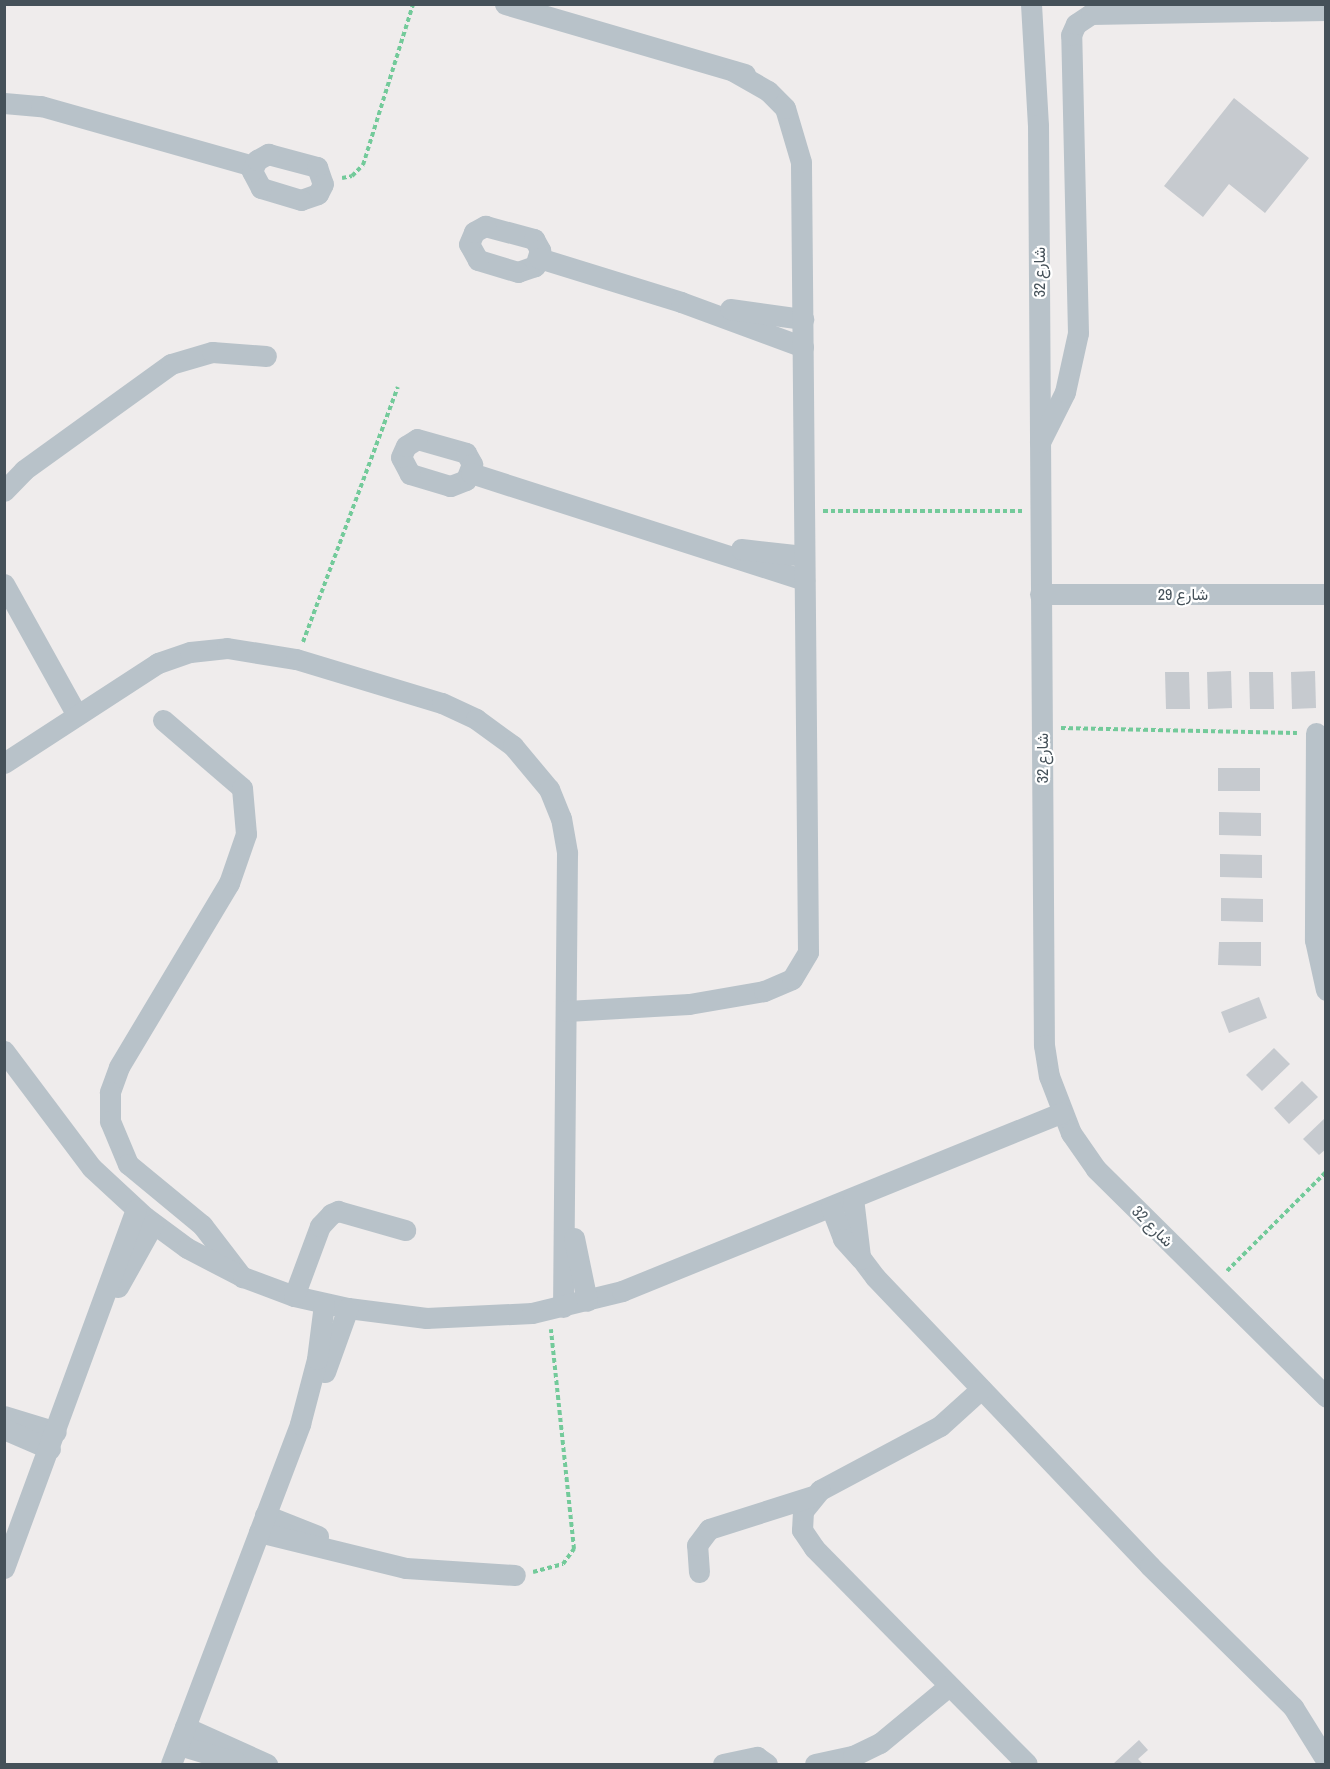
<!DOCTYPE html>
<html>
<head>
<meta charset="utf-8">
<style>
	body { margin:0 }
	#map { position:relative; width:1330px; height:1769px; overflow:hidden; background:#efecec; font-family:"Archivo Narrow",Vazirmatn,sans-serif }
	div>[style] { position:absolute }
	.building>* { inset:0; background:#c6cacf }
	.path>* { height:4px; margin-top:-2px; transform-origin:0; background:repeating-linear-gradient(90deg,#73ca9a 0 4.5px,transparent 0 7.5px) }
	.minor>* { height:21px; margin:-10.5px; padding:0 10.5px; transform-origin:10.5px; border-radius:10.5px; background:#b8c2c9 }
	span { translate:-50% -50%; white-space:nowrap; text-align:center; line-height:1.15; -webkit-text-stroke:4.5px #fff; paint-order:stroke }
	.street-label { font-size:16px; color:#455159 }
	.frame { position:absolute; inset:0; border:6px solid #455159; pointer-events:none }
</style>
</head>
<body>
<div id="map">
	<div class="building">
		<div style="clip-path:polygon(1234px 98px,1309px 158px,1265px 213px,1229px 184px,1203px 217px,1164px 186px)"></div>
		<div style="clip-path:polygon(1231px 671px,1232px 708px,1208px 709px,1207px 672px)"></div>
		<div style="clip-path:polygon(1315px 671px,1316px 708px,1292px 709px,1291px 672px)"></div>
		<div style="clip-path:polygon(1165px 672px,1189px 672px,1190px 709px,1166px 709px)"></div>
		<div style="clip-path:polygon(1249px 672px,1273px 672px,1274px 709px,1250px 709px)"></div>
		<div style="clip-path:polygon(1218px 768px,1260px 768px,1260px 791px,1218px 791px)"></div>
		<div style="clip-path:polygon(1219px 812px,1261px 813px,1261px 836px,1219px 835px)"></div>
		<div style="clip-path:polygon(1220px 854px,1262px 855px,1262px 878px,1220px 877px)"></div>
		<div style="clip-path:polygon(1221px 898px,1263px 899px,1263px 922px,1221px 921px)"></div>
		<div style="clip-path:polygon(1219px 942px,1261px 942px,1261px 966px,1218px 965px)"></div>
		<div style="clip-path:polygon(1259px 997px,1267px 1018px,1229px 1033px,1221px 1012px)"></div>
		<div style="clip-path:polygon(1274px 1048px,1290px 1064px,1262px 1091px,1246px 1075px)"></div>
		<div style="clip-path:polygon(1302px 1081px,1318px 1097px,1289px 1124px,1274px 1108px)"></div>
		<div style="clip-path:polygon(1326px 1117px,1326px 1149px,1319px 1155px,1303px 1139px)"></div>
		<div style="clip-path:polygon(1139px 1740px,1148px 1750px,1138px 1759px,1143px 1764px,1113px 1764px)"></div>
	</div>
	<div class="path">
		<div style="left:342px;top:178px;width:10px;rotate:-11deg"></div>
		<div style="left:352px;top:176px;width:16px;rotate:-45deg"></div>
		<div style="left:363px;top:165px;width:169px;rotate:-72.7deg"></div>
		<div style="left:823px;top:511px;width:199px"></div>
		<div style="left:303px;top:642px;width:272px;rotate:-69.6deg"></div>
		<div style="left:1061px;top:728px;width:236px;rotate:1.2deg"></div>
		<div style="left:1227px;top:1271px;width:140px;rotate:-45deg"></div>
		<div style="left:533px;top:1572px;width:31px;rotate:-15deg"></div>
		<div style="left:563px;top:1564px;width:19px;rotate:-54deg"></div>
		<div style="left:574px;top:1549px;width:221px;rotate:-96deg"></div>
	</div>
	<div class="minor">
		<div style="left:505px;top:4px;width:250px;rotate:16.3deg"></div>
		<div style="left:1031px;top:4px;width:121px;rotate:86.7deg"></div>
		<div style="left:1038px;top:125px;width:920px;rotate:89.63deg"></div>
		<div style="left:1044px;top:1045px;width:31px;rotate:81deg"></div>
		<div style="left:1049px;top:1076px;width:61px;rotate:68.9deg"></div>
		<div style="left:1071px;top:1133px;width:44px;rotate:55.2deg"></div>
		<div style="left:1096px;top:1169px;width:324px;rotate:44.7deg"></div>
		<div style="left:4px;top:103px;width:37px;rotate:5deg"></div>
		<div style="left:41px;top:106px;width:220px;rotate:15.8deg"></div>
		<div style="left:268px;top:154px;width:51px;rotate:14.9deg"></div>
		<div style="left:317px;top:167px;width:18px;rotate:71deg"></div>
		<div style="left:323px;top:184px;width:11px;rotate:117deg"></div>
		<div style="left:318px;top:194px;width:18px;rotate:161deg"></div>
		<div style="left:301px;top:200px;width:42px;rotate:-163.3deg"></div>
		<div style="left:261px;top:188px;width:19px;rotate:-118deg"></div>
		<div style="left:252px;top:171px;width:12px;rotate:-66deg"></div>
		<div style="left:257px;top:160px;width:13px;rotate:-29deg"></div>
		<div style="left:485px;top:226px;width:51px;rotate:14.9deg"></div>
		<div style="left:534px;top:239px;width:13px;rotate:61deg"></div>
		<div style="left:540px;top:250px;width:17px;rotate:107deg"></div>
		<div style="left:535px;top:266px;width:18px;rotate:161deg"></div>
		<div style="left:518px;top:272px;width:42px;rotate:-163.3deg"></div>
		<div style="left:478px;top:260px;width:18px;rotate:-119deg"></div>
		<div style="left:469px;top:244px;width:13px;rotate:-67deg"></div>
		<div style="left:474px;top:232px;width:13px;rotate:-29deg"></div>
		<div style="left:539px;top:258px;width:149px;rotate:17.2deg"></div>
		<div style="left:681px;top:302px;width:130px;rotate:20.2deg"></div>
		<div style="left:730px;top:309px;width:74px;rotate:7.8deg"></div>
		<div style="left:417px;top:439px;width:51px;rotate:15.9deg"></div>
		<div style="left:466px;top:453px;width:13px;rotate:61deg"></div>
		<div style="left:472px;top:464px;width:17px;rotate:111deg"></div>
		<div style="left:466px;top:480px;width:17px;rotate:159deg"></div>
		<div style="left:450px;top:486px;width:42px;rotate:-163.3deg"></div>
		<div style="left:410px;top:474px;width:19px;rotate:-118deg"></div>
		<div style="left:401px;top:457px;width:12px;rotate:-66deg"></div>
		<div style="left:406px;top:446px;width:13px;rotate:-32deg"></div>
		<div style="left:1040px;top:442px;width:56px;rotate:-63.4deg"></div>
		<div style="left:1065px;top:392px;width:60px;rotate:-77.6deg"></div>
		<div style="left:1078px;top:333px;width:298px;rotate:-91.3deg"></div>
		<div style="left:1071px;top:35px;width:12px;rotate:-66deg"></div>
		<div style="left:1076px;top:24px;width:18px;rotate:-34deg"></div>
		<div style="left:1091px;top:14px;width:235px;rotate:-1deg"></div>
		<div style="left:471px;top:473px;width:350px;rotate:17.8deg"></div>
		<div style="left:4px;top:491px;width:29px;rotate:-46deg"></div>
		<div style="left:24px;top:470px;width:181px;rotate:-35.8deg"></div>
		<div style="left:171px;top:364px;width:43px;rotate:-16.3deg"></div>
		<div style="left:212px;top:352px;width:54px;rotate:4.2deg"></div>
		<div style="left:741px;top:549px;width:63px;rotate:6.3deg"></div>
		<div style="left:4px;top:584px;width:150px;rotate:60.9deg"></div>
		<div style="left:1040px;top:594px;width:286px"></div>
		<div style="left:163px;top:720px;width:104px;rotate:40.7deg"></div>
		<div style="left:242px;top:788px;width:46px;rotate:85deg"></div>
		<div style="left:246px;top:834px;width:52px;rotate:109.1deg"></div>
		<div style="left:229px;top:883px;width:214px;rotate:120.9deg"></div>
		<div style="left:119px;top:1067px;width:27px;rotate:110deg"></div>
		<div style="left:110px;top:1092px;width:29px;rotate:90deg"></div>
		<div style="left:110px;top:1121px;width:47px;rotate:67.3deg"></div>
		<div style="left:128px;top:1164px;width:96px;rotate:39.5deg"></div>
		<div style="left:202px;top:1225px;width:66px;rotate:52.4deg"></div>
		<div style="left:1316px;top:733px;width:207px;rotate:90.3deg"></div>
		<div style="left:1315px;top:940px;width:51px;rotate:77.6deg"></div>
		<div style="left:4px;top:763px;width:184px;rotate:-33deg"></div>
		<div style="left:158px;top:663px;width:34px;rotate:-19deg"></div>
		<div style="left:190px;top:652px;width:37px;rotate:-6deg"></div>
		<div style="left:227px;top:648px;width:70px;rotate:9.1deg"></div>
		<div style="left:296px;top:659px;width:152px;rotate:16.8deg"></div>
		<div style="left:442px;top:703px;width:38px;rotate:25deg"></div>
		<div style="left:476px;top:719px;width:46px;rotate:36.1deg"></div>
		<div style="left:513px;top:746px;width:56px;rotate:50.1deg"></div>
		<div style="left:549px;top:789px;width:31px;rotate:68deg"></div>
		<div style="left:561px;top:818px;width:36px;rotate:80deg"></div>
		<div style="left:567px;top:853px;width:454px;rotate:90.5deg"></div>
		<div style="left:567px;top:1011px;width:122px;rotate:-3.3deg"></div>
		<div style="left:689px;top:1004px;width:76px;rotate:-9.8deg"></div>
		<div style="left:764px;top:991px;width:30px;rotate:-23deg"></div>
		<div style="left:792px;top:979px;width:31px;rotate:-59deg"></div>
		<div style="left:808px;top:952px;width:790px;rotate:-90.51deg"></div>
		<div style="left:801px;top:162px;width:56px;rotate:-106.5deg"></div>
		<div style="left:785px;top:108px;width:24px;rotate:-135deg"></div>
		<div style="left:768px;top:91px;width:40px;rotate:-150.3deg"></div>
		<div style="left:4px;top:1051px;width:146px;rotate:53.1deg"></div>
		<div style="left:92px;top:1168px;width:72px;rotate:42.8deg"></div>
		<div style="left:145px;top:1217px;width:52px;rotate:36.4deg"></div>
		<div style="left:187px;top:1248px;width:63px;rotate:27.4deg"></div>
		<div style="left:243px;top:1277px;width:54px;rotate:20.4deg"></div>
		<div style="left:294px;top:1296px;width:55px;rotate:12.5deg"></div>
		<div style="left:348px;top:1308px;width:79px;rotate:7.3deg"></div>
		<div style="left:426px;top:1318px;width:106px;rotate:-2.7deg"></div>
		<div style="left:532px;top:1313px;width:93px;rotate:-13.7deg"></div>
		<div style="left:622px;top:1291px;width:474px;rotate:-22.1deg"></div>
		<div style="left:853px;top:1198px;width:59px;rotate:83.2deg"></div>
		<div style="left:860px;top:1257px;width:25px;rotate:53deg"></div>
		<div style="left:875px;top:1277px;width:399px;rotate:46.4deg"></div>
		<div style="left:1150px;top:1566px;width:201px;rotate:44.6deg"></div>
		<div style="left:1293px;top:1707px;width:62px;rotate:58.1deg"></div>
		<div style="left:831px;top:1207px;width:34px;rotate:69deg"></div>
		<div style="left:843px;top:1239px;width:27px;rotate:48deg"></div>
		<div style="left:574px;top:1238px;width:64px;rotate:78.3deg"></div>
		<div style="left:118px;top:1287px;width:72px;rotate:-60.9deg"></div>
		<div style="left:294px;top:1296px;width:75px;rotate:-69.6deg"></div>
		<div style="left:320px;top:1226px;width:16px;rotate:-47deg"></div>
		<div style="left:331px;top:1214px;width:8px;rotate:-23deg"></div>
		<div style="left:338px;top:1211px;width:70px;rotate:15.8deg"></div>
		<div style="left:325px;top:1372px;width:68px;rotate:-70.2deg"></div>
		<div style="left:981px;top:1389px;width:55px;rotate:137.9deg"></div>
		<div style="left:940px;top:1426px;width:136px;rotate:151.9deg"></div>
		<div style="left:820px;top:1490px;width:27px;rotate:129deg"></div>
		<div style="left:803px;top:1511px;width:19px;rotate:93deg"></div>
		<div style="left:802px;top:1530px;width:22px;rotate:56deg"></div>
		<div style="left:814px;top:1548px;width:303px;rotate:45.4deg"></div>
		<div style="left:4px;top:1416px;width:54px;rotate:17.1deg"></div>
		<div style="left:4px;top:1429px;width:50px;rotate:23.5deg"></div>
		<div style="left:265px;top:1515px;width:57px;rotate:21.6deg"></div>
		<div style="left:259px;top:1532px;width:151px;rotate:13.8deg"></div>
		<div style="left:406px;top:1568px;width:109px;rotate:3.7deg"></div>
		<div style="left:4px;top:1568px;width:382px;rotate:-69.8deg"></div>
		<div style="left:699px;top:1572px;width:27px;rotate:-94deg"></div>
		<div style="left:697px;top:1545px;width:20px;rotate:-53deg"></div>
		<div style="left:709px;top:1529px;width:109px;rotate:-17.6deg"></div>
		<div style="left:185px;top:1727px;width:90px;rotate:24.3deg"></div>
		<div style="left:179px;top:1745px;width:59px;rotate:16.6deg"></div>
		<div style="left:171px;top:1764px;width:364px;rotate:-69.2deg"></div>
		<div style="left:300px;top:1424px;width:67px;rotate:-75.3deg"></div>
		<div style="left:317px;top:1359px;width:55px;rotate:-82.7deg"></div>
		<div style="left:723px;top:1764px;width:35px;rotate:-12deg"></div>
		<div style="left:757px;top:1757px;width:12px;rotate:35deg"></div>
		<div style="left:815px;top:1764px;width:39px;rotate:-12deg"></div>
		<div style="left:853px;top:1756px;width:30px;rotate:-26deg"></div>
		<div style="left:880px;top:1743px;width:89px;rotate:-39.6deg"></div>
	</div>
	<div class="street-label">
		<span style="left:1039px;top:272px;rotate:-90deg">شارع 32</span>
		<span style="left:1183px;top:594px">شارع 29</span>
		<span style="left:1042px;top:758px;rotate:-90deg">شارع 32</span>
		<span style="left:1153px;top:1226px;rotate:45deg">شارع 32</span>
	</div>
	<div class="frame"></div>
</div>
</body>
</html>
